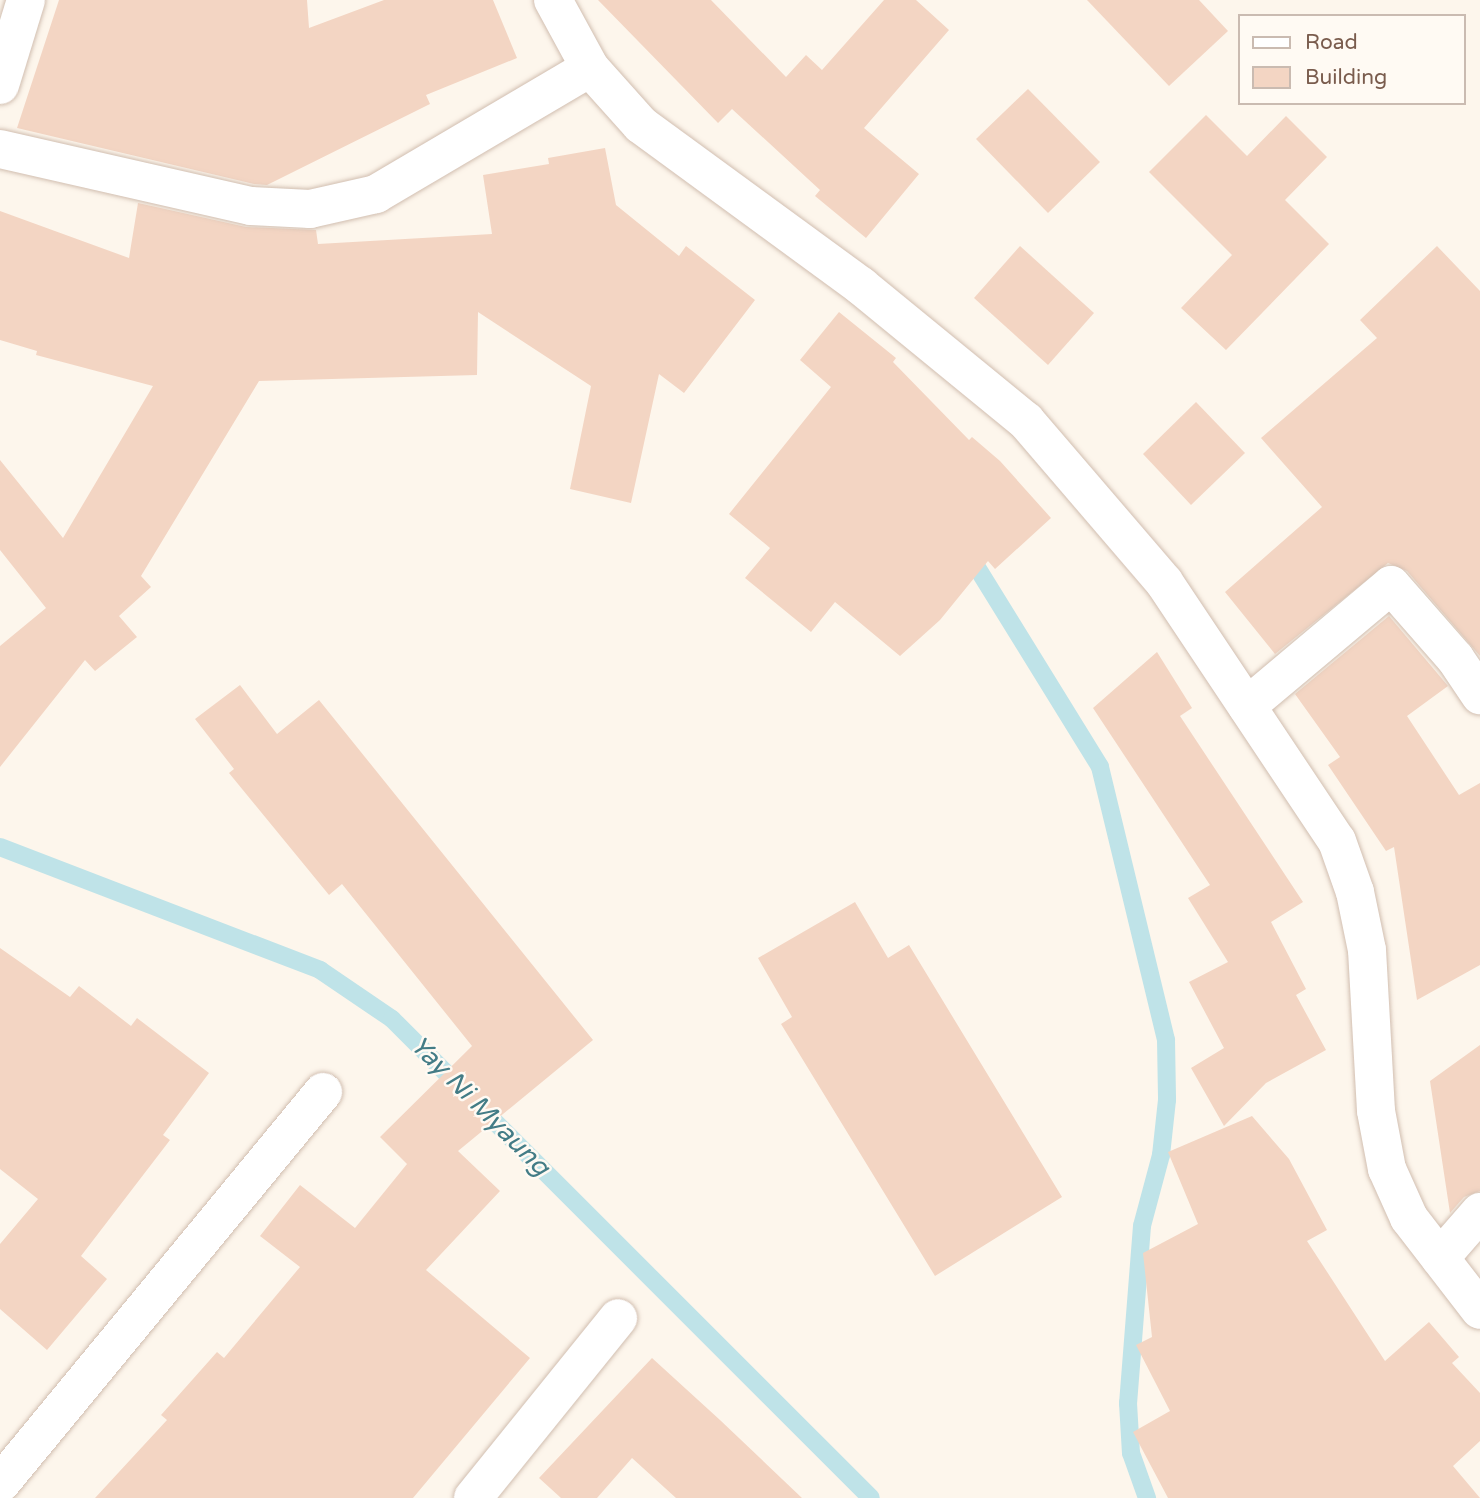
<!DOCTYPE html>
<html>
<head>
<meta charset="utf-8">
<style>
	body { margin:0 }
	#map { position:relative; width:1480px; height:1498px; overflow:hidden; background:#fdf6ec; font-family:"Varela Round",sans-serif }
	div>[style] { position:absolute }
	.stream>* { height:18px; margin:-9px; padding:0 9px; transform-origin:9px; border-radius:9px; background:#bfe3e8 }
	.building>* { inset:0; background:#f3d5c3 }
	.roads { filter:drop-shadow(0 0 2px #d1beb0) drop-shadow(0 0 2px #d1beb0) }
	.street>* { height:38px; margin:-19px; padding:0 19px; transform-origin:19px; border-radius:19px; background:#fff }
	span { translate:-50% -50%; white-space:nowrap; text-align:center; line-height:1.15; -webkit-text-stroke:5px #fffaf3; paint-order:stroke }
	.water-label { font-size:26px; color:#437c86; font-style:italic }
	.legend { position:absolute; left:1238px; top:14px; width:228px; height:91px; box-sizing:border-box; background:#fffaf3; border:2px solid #cabbb1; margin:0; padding:9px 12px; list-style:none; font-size:21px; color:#7a5c4d }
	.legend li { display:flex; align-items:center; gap:14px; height:35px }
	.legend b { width:35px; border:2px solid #cabbb1 }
</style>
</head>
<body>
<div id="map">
	<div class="stream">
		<div style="left:968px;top:553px;width:251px;rotate:58.3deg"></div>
		<div style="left:1100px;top:767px;width:281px;rotate:76.4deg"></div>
		<div style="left:1166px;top:1040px;width:60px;rotate:89deg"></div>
		<div style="left:1167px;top:1100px;width:55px;rotate:96.2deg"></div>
		<div style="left:1161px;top:1155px;width:73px;rotate:105deg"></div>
		<div style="left:1142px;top:1226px;width:178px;rotate:94.5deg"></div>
		<div style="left:1128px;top:1403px;width:50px;rotate:86.6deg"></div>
		<div style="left:1131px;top:1453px;width:48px;rotate:70.4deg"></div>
		<div style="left:0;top:847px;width:343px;rotate:21deg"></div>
		<div style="left:320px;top:970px;width:87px;rotate:34.2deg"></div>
		<div style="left:392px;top:1019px;width:677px;rotate:45deg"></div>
	</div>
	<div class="building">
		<div style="clip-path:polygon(59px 0,307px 0,309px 28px,384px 0,493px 0,517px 58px,426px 95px,430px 104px,267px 185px,254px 184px,17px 128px)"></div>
		<div style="clip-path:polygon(598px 0,711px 0,786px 77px,806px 55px,822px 70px,884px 0,916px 0,949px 30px,864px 128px,919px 174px,866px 238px,815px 196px,820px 190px,732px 109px,718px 123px)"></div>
		<div style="clip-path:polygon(1087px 0,1199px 0,1228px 31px,1169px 86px)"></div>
		<div style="clip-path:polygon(1028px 89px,1100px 162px,1048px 213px,976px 139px)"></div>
		<div style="clip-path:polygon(1206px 115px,1247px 156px,1286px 116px,1327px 157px,1285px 200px,1329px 244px,1226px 350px,1181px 308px,1232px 255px,1149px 172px)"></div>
		<div style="clip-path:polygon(605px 148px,616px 205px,679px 256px,686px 246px,755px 300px,684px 393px,659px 374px,631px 503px,570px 489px,591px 386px,478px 312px,477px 375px,259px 381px,141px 576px,151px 587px,119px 616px,137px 637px,95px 671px,85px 660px,0 767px,0 646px,46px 608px,0 550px,0 460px,63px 538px,153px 386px,36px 355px,37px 351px,0 340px,0 211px,129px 258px,138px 203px,246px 227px,316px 230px,318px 244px,492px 234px,483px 175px,549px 164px,548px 158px)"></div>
		<div style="clip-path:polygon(1020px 246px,1094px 313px,1048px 365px,974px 298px)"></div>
		<div style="clip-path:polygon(1437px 246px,1480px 291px,1480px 656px,1407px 571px,1388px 563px,1275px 654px,1225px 592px,1322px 507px,1261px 438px,1377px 338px,1360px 320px)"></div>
		<div style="clip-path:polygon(839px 312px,896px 358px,893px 362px,969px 440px,972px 437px,1000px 461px,1051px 518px,995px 569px,988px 561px,940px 620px,900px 656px,835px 602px,811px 632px,745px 578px,770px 548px,729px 514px,831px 387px,800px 360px)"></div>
		<div style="clip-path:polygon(1196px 402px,1245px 453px,1191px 505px,1143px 454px)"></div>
		<div style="clip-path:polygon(1389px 616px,1448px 686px,1407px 716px,1459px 795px,1480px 783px,1480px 965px,1417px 1000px,1394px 847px,1386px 851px,1328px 765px,1340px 757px,1295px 694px)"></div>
		<div style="clip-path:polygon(1157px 652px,1192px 708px,1180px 716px,1303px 902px,1271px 922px,1306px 989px,1296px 995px,1326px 1050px,1266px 1083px,1224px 1126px,1191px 1068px,1224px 1048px,1189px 982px,1228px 962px,1188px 898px,1210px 885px,1093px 708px)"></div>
		<div style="clip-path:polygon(240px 685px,277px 734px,319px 700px,593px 1040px,458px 1151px,500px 1191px,426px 1270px,530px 1358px,413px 1498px,95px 1498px,167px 1420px,161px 1415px,217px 1352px,224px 1358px,300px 1267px,260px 1236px,300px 1185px,355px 1228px,407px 1164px,380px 1137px,472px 1046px,342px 884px,329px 895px,229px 773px,234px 769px,195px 719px)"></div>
		<div style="clip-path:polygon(855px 902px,888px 958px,909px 945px,1062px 1197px,935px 1276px,781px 1024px,792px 1017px,758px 958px)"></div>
		<div style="clip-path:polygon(0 948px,70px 997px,79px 986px,131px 1026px,137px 1018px,209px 1073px,163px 1135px,170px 1140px,81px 1256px,107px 1279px,47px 1350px,0 1309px,0 1244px,38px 1199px,0 1169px)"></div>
		<div style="clip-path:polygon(1480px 1045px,1480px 1191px,1464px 1197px,1450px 1213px,1430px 1081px)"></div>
		<div style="clip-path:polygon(1252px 1116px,1289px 1159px,1327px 1230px,1307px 1241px,1385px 1361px,1429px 1322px,1459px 1357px,1452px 1363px,1480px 1393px,1480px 1441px,1453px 1466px,1480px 1498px,1168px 1498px,1133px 1432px,1170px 1411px,1136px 1345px,1152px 1337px,1143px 1253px,1198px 1224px,1168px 1152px)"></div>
		<div style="clip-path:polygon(652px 1358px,720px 1420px,802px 1498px,676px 1498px,632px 1458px,597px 1498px,561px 1498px,539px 1478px)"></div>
	</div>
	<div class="roads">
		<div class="street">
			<div style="left:553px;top:0;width:77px;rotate:61.4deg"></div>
			<div style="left:590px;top:68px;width:76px;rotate:48.2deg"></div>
			<div style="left:641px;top:125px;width:273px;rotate:36.2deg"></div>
			<div style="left:861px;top:286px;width:213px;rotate:39.3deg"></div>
			<div style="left:1026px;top:421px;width:212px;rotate:49.4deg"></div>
			<div style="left:1164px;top:582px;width:311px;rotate:56.3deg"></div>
			<div style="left:1337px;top:841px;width:54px;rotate:70.6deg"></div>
			<div style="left:1355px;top:892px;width:59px;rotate:78.3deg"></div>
			<div style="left:1367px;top:950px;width:161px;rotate:86.8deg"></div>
			<div style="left:1376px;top:1111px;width:59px;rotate:79.3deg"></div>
			<div style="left:1387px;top:1169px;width:54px;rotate:65.8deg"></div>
			<div style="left:1409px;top:1218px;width:116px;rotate:52.3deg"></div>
			<div style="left:0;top:85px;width:89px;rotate:-73deg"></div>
			<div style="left:0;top:149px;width:257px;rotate:12.8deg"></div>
			<div style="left:251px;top:206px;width:59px;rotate:2.9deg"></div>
			<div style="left:310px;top:209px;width:68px;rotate:-12.8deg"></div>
			<div style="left:376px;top:194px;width:248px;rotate:-30.5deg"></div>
			<div style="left:1247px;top:706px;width:188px;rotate:-40deg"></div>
			<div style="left:1391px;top:585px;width:97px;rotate:48.8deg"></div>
			<div style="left:1455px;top:658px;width:45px;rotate:56deg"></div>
			<div style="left:1440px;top:1258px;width:61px;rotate:-49deg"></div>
			<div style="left:0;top:1484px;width:508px;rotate:-50.51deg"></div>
			<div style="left:473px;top:1498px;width:231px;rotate:-51.1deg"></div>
		</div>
	</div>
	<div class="water-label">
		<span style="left:480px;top:1106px;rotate:45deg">Yay Ni Myaung</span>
	</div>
	<ul class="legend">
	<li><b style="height:9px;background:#fff"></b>Road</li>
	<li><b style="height:19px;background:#f3d5c3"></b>Building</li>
	</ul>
</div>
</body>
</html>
